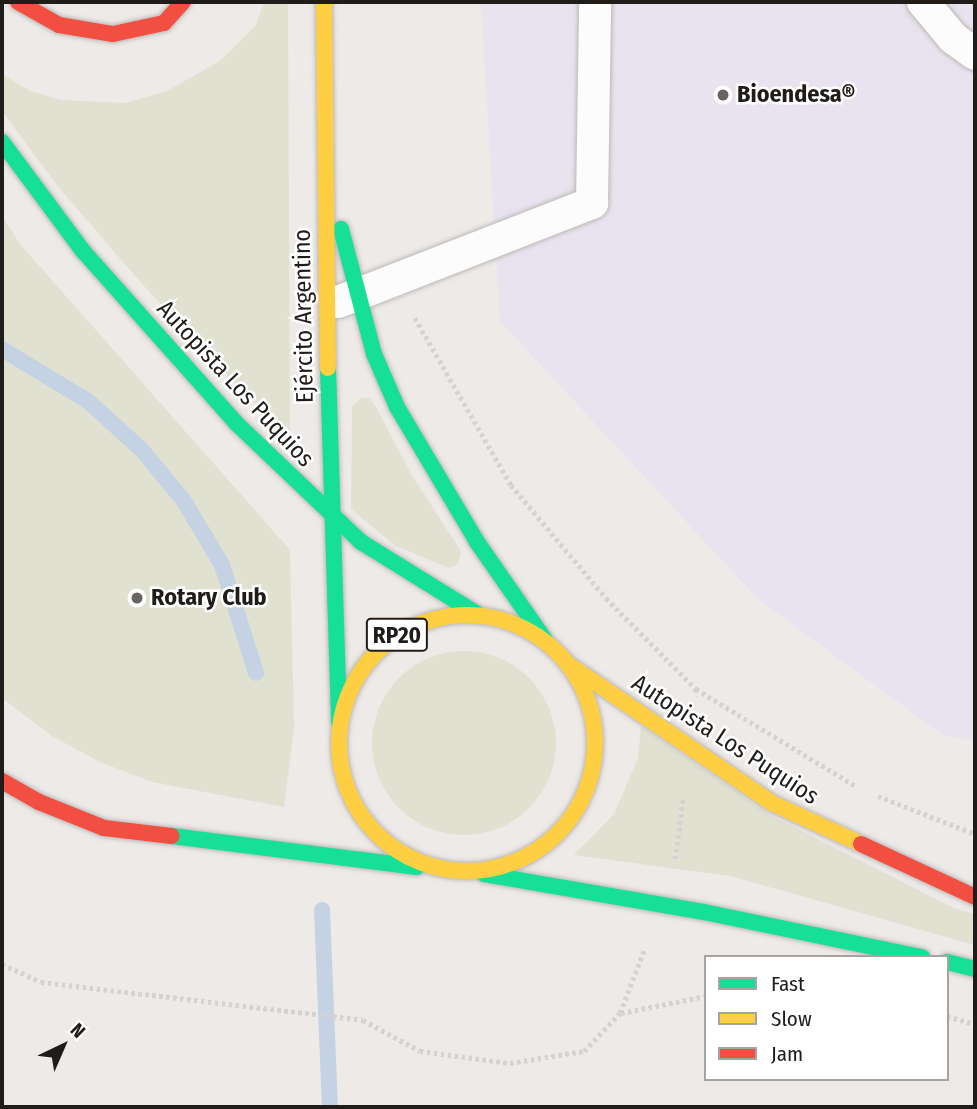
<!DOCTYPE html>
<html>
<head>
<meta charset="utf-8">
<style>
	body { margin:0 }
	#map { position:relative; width:977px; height:1109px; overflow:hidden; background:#eeeae8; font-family:"Fira Sans Condensed",sans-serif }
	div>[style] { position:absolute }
	.industrial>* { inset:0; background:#e8e3ee }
	.green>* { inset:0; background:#e0e1d1 }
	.round { border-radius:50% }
	.stream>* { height:16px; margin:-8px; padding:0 8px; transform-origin:8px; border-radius:8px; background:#c5d2e4 }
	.path>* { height:4.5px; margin-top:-2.25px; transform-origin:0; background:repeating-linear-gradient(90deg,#d4d3d2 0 3.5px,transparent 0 7px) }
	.roads { filter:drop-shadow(0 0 2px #bcb9b8) drop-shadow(0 0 2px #bcb9b8) }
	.lane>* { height:32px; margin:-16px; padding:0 16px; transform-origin:16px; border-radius:16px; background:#fcfcfc }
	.fast>* { height:16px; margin:-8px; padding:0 8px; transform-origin:8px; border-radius:8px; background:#16e098 }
	.slow>* { height:16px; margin:-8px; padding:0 8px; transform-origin:8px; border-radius:8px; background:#ffcf43 }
	.slow>.ring { margin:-8px; padding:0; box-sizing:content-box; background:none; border:16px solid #ffcf43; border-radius:50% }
	.jam>* { height:16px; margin:-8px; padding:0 8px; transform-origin:8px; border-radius:8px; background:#f24e42 }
	.dots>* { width:19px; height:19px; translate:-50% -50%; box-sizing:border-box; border:4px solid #fff; border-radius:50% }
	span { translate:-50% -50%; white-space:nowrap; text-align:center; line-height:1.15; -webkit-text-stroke:5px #fff; paint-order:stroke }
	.shield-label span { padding:2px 5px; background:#fff; border:2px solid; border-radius:5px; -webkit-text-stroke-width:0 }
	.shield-label { font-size:23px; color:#1f1c1a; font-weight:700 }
	.poi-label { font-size:24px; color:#1f1c1a; font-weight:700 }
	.left { translate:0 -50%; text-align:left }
	.street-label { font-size:24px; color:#1f1c1a }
	.frame { position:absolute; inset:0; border:4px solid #1f1c1a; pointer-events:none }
	.legend { position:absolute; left:704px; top:955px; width:245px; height:126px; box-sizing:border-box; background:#fff; border:2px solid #a5a4a3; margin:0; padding:9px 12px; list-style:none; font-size:21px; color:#1f1c1a }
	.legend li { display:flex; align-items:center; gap:14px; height:35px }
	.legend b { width:35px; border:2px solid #a5a4a3 }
	.north { position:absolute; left:28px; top:1011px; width:70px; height:70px; -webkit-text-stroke:5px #fff; paint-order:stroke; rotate:44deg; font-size:19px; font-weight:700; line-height:28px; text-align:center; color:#1f1c1a }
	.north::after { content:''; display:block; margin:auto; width:24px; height:32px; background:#1f1c1a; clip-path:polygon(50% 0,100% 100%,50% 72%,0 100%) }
</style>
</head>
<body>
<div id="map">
	<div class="industrial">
		<div style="clip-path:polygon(481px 2px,975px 2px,975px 742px,941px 734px,757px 598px,500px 321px)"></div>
	</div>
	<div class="green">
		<div style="clip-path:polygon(264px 2px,288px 2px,290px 438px,195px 343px,122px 261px,56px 184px,2px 111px,2px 74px,30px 91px,61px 100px,125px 103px,167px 91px,220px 61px,256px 25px)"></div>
		<div style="clip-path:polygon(2px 216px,20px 244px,290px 550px,294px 728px,284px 807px,152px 782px,100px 762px,52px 736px,2px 698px)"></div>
		<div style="clip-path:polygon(361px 398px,369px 398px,376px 407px,411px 474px,461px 551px,458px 564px,449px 568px,396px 546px,351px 509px,352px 406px)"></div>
		<div class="round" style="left:372px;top:651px;width:184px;height:184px"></div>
		<div style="clip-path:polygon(641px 726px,772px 816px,954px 908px,975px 914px,975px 945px,730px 876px,574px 855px,614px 814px,638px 758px)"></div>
	</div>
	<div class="stream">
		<div style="left:2px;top:349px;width:100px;rotate:31.2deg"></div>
		<div style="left:88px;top:401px;width:72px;rotate:42.2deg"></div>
		<div style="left:141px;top:449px;width:67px;rotate:50.4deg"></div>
		<div style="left:184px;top:501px;width:74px;rotate:59.3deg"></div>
		<div style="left:222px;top:565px;width:113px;rotate:72.5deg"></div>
		<div style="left:322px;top:910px;width:197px;rotate:87.7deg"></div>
	</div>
	<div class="path">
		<div style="left:415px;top:318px;width:193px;rotate:60.1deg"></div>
		<div style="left:511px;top:485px;width:148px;rotate:49.9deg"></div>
		<div style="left:606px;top:598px;width:128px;rotate:45.3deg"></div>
		<div style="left:696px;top:689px;width:7px;rotate:98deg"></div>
		<div style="left:696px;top:689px;width:188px;rotate:31.3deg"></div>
		<div style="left:878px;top:796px;width:104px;rotate:21.4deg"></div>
		<div style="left:675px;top:859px;width:62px;rotate:-82.5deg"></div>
		<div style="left:2px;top:964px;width:43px;rotate:24.8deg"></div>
		<div style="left:41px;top:982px;width:324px;rotate:6.7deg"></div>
		<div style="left:363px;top:1020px;width:65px;rotate:28.5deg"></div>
		<div style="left:420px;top:1051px;width:91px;rotate:7.6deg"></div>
		<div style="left:510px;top:1063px;width:75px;rotate:-9.2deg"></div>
		<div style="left:584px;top:1051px;width:52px;rotate:-46.5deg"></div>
		<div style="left:620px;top:1013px;width:67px;rotate:-69.1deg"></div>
		<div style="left:621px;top:1013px;width:87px;rotate:-11.3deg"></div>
		<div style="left:947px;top:1016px;width:29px;rotate:16deg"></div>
	</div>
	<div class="roads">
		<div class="lane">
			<div style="left:923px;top:2px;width:47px;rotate:50.2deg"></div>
			<div style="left:953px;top:38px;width:27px;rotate:36deg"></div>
			<div style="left:338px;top:302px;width:273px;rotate:-21.3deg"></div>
			<div style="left:592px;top:203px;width:201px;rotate:-89.1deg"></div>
		</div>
		<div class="fast">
			<div style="left:2px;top:142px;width:136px;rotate:53.4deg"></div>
			<div style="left:83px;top:251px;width:230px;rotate:48.3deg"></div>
			<div style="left:236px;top:423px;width:173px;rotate:43.6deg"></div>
			<div style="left:361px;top:542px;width:137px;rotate:31.8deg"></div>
			<div style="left:341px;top:229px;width:129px;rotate:75.2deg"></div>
			<div style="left:374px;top:354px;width:58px;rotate:66.5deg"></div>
			<div style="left:397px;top:407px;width:157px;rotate:59.3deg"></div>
			<div style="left:477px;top:542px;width:119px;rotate:55.2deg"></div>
			<div style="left:328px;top:368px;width:355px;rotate:88.2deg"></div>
			<div style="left:172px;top:836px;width:247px;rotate:7.2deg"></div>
			<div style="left:484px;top:874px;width:223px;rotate:9.8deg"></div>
			<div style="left:704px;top:912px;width:223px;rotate:11.7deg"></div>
			<div style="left:947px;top:962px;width:29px;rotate:14deg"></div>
		</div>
		<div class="slow">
			<div style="left:324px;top:2px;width:366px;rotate:89.4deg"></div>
			<div class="ring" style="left:339px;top:615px;width:240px;height:240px"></div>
			<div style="left:571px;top:666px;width:243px;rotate:34.3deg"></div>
			<div style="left:772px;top:803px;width:98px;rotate:24.7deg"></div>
		</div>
		<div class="jam">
			<div style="left:18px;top:2px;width:47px;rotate:29.3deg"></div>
			<div style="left:59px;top:25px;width:55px;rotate:9.5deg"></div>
			<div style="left:113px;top:34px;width:52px;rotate:-12.2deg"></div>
			<div style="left:164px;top:23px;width:28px;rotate:-48deg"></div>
			<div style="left:2px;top:781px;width:43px;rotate:29.6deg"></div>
			<div style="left:39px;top:802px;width:70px;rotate:21.8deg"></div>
			<div style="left:104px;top:828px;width:68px;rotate:6.7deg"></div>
			<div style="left:861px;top:844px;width:126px;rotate:24.9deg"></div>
		</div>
	</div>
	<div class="dots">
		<div style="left:723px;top:95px;background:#676462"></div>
		<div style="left:137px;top:598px;background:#676462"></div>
	</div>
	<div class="shield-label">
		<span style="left:397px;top:635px">RP20</span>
	</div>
	<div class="poi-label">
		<span class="left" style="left:737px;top:95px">Bioendesa®</span>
		<span class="left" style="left:151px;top:598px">Rotary Club</span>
	</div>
	<div class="street-label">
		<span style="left:304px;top:316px;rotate:-91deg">Ejército Argentino</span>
		<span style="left:235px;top:384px;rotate:47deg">Autopista Los Puquios</span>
		<span style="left:725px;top:740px;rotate:33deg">Autopista Los Puquios</span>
	</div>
	<div class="frame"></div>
	<ul class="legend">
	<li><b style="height:9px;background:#16e098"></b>Fast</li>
	<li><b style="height:9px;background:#ffcf43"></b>Slow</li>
	<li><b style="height:9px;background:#f24e42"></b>Jam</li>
	</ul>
	<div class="north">N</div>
</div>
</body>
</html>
